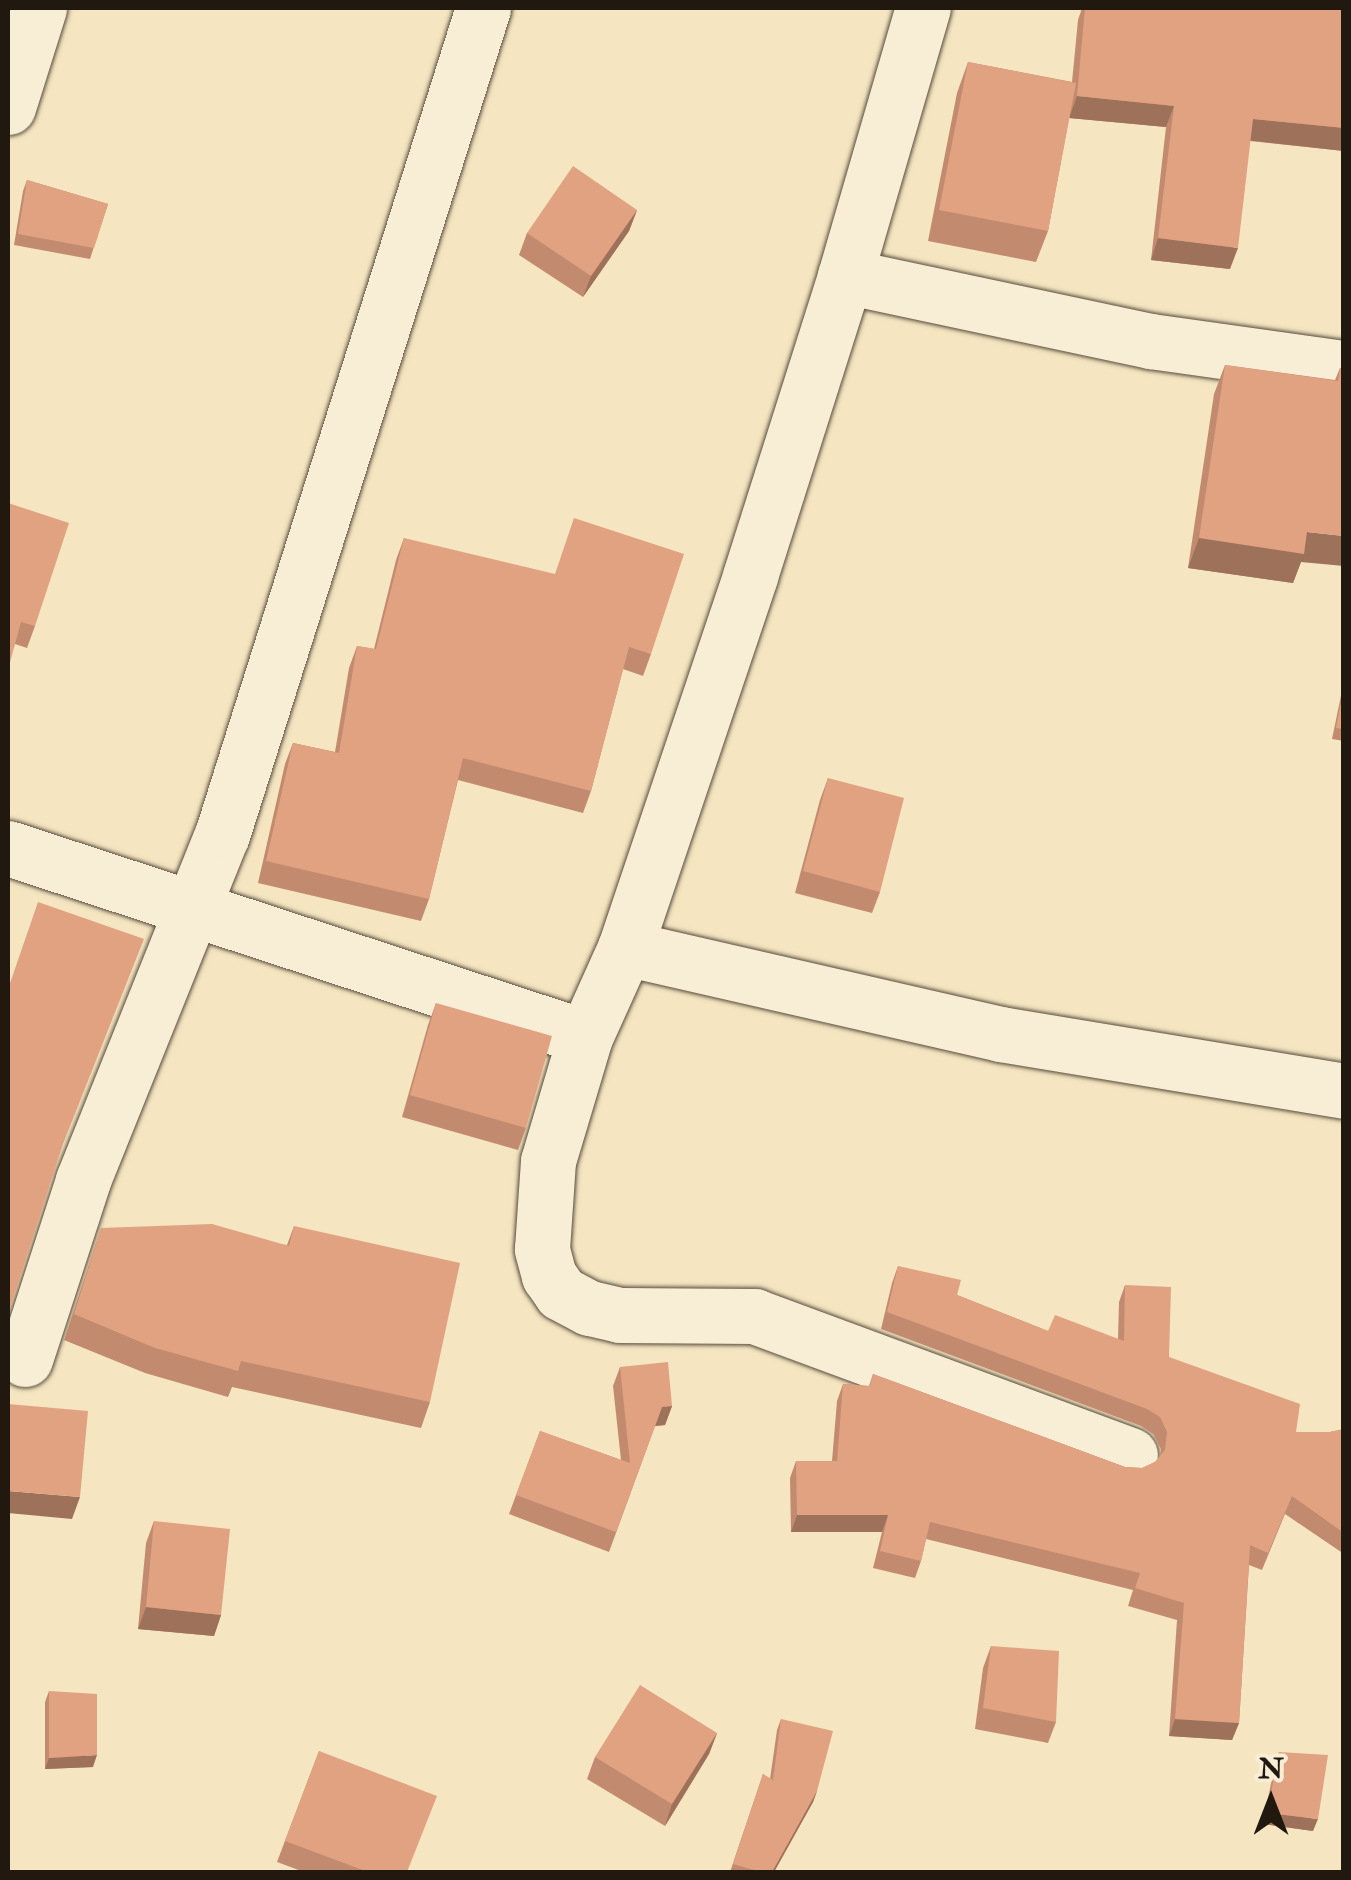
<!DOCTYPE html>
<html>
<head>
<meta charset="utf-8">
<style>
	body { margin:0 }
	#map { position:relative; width:1351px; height:1880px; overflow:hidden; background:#f5e5c0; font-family:"IM FELL Double Pica",serif }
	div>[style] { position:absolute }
	.roads { filter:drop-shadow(0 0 2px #564b3c) drop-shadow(0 0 2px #564b3c) }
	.street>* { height:55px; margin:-27.5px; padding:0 27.5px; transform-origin:27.5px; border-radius:27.5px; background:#f8eed6 }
	.wall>* { inset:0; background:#c28b6f }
	.shaded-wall>* { inset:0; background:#9e715a }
	.building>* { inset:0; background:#e1a281 }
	span { translate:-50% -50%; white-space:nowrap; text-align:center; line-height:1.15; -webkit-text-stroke:8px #f8eed6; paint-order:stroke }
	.frame { position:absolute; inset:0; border:10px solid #211810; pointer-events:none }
	.north { position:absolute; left:1221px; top:1750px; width:100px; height:100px; -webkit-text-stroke:8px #f8eed6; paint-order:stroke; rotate:0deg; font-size:28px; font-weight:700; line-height:40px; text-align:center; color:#211810 }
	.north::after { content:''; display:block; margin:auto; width:35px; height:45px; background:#211810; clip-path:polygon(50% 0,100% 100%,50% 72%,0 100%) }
</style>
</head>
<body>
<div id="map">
	<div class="roads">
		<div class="street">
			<div style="left:8px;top:107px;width:104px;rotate:-72.6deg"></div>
			<div style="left:845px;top:276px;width:279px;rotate:-73.8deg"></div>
			<div style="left:8px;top:848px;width:607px;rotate:18.14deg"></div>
			<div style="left:625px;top:948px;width:386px;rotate:12.9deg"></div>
			<div style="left:1001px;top:1034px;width:348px;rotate:9.4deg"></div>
			<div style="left:25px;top:1359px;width:188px;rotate:-72deg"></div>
			<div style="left:83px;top:1180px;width:372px;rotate:-68.1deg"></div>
			<div style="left:222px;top:835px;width:867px;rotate:-72.48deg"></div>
			<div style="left:1130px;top:1455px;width:400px;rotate:-159.7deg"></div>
			<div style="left:755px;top:1316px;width:135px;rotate:-179.6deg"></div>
			<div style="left:620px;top:1315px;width:32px;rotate:-167deg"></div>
			<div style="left:589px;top:1308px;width:32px;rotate:-152deg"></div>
			<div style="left:561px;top:1293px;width:21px;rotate:-125deg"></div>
			<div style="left:549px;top:1276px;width:28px;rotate:-105deg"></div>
			<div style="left:542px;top:1249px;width:88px;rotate:-86.1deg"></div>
			<div style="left:548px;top:1161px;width:129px;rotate:-73.4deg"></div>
			<div style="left:585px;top:1037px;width:98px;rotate:-65.8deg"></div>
			<div style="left:625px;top:948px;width:392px;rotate:-71.4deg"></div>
			<div style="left:750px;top:576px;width:315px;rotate:-72.4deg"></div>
			<div style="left:845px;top:276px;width:313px;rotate:12deg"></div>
			<div style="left:1151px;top:341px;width:195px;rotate:8deg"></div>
		</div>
	</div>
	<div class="wall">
		<div style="clip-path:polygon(1082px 8px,1344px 8px,1344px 151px,1250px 141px,1230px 269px,1151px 260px,1166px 127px,1069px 118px,1048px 231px,1036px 262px,928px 241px,957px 93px,968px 62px,1072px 82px,1078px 20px)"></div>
		<div style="clip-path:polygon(27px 180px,108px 204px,90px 259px,14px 245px,23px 191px)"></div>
		<div style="clip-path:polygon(637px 210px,629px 231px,583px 297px,519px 255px,527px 233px)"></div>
		<div style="clip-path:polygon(1225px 365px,1335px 380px,1340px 368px,1344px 368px,1301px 562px,1293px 583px,1188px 568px,1214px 394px)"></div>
		<div style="clip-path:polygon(8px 503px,35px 626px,27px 648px,15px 644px)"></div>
		<div style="clip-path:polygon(404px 538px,651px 654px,643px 676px,623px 669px,591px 791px,583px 813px,458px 780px,429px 899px,421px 921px,258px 883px,285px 764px,293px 743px,335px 752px,349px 668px,357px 646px,374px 649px,396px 560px)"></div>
		<div style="clip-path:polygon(1344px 681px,1344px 741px,1332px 739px)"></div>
		<div style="clip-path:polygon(828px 778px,880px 892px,872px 913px,795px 893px,820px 800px)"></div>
		<div style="clip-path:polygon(436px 1003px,526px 1128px,518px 1150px,402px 1117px,428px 1025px)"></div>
		<div style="clip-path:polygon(294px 1226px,430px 1402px,421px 1428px,232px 1387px,228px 1397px,145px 1373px,64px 1340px,101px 1228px,287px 1245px)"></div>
		<div style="clip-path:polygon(898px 1266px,957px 1295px,1048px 1331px,1118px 1339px,1119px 1302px,1125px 1285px,1169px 1357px,1296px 1432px,1330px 1432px,1344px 1429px,1344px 1554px,1285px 1514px,1262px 1570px,1249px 1565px,1239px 1723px,1232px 1740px,1169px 1736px,1177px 1620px,1128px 1606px,1133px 1590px,926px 1539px,921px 1561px,915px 1578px,873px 1568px,882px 1532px,791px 1532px,790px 1478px,796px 1461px,832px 1461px,837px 1401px,843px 1384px,869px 1386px,873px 1374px,1125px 1467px,1142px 1468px,1155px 1462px,1160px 1457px,1161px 1449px,1153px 1434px,1141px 1426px,881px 1329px,892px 1283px)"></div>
		<div style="clip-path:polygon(620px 1367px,672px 1406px,665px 1425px,655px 1426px,609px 1552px,509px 1514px,540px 1431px,621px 1460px,613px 1386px)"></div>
		<div style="clip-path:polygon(154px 1521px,221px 1615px,214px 1636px,138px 1629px,146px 1543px)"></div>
		<div style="clip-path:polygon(991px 1646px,1056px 1722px,1048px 1743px,975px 1729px,983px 1668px)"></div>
		<div style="clip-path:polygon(49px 1691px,93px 1767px,45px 1769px,45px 1702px)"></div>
		<div style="clip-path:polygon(781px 1719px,817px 1791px,813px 1802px,774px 1872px,730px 1872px,763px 1774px,770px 1779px,777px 1730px)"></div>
		<div style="clip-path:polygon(717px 1733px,709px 1754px,665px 1826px,587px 1779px,595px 1757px)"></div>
		<div style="clip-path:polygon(319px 1751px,407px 1872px,304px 1872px,277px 1862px)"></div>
		<div style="clip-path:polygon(1279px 1752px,1313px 1831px,1263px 1824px,1275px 1763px)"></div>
	</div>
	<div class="shaded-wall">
		<div style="clip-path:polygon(1077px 96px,1174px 106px,1166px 127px,1069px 118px)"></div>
		<div style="clip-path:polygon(1253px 119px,1344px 128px,1344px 151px,1245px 140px)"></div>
		<div style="clip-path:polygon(637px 210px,629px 231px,583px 297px,591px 276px)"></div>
		<div style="clip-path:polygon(1158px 238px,1238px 248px,1230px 269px,1151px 260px)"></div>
		<div style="clip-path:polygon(1307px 532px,1344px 536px,1344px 566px,1301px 562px,1293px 583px,1188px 568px,1199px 538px)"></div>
		<div style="clip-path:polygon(672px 1406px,665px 1425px,655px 1426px,609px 1552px,662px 1407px)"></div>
		<div style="clip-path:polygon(8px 1491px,80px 1497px,72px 1519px,8px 1513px)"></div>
		<div style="clip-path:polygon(797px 1515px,888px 1515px,882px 1532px,791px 1532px)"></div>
		<div style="clip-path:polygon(146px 1607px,221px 1615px,214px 1636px,138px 1629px)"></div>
		<div style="clip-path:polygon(1175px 1719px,1239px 1723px,1232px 1740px,1169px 1736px)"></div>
		<div style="clip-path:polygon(717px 1733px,709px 1754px,665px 1826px,672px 1804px)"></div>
		<div style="clip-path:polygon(97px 1755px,93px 1767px,45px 1769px,49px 1758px)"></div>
		<div style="clip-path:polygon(817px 1791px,813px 1802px,774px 1872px,772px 1872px)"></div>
		<div style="clip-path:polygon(1267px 1813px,1318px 1819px,1313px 1831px,1263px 1824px)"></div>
	</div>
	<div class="building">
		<div style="clip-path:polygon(1085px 8px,1344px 8px,1344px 128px,1253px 119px,1238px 248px,1158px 238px,1174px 106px,1077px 96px)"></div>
		<div style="clip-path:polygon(968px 62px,1076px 83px,1048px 231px,939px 210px)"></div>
		<div style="clip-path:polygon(573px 166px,637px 210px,591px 276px,527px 233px)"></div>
		<div style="clip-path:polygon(27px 180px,108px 204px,94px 248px,18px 234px)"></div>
		<div style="clip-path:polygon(1225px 365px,1338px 381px,1340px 368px,1344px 368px,1344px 536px,1307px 532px,1304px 554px,1199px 538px)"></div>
		<div style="clip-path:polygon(8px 503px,69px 523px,35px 626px,21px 622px,8px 670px)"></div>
		<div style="clip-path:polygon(574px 518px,684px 554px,651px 654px,629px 647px,591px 791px,463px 758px,429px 899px,266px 861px,293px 743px,339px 753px,357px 646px,376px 649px,404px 538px,555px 574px)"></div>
		<div style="clip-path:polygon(1344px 688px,1344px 729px,1336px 728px)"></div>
		<div style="clip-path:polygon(828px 778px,904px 798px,880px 892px,803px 871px)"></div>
		<div style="clip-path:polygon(38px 902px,144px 939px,63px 1144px,8px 1315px,8px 989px)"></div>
		<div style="clip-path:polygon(436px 1003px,552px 1036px,526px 1128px,410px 1095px)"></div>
		<div style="clip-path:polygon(212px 1224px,289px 1246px,294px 1226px,460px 1263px,430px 1402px,241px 1361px,238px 1371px,155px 1348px,74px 1314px,101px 1228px)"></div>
		<div style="clip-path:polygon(898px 1266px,961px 1280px,957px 1295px,1048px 1331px,1055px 1315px,1124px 1341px,1125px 1285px,1171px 1287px,1169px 1357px,1300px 1404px,1296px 1432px,1330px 1432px,1344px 1429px,1344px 1533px,1292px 1496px,1268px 1553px,1250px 1545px,1239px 1723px,1175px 1719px,1184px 1603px,1135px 1588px,1140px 1573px,930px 1522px,921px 1561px,880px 1551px,888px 1515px,797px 1515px,796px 1461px,837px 1461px,843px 1384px,870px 1386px,873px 1374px,1125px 1467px,1142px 1468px,1155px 1462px,1165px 1450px,1167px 1432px,1160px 1417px,1147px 1409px,887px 1312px)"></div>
		<div style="clip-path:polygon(668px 1362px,672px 1406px,662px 1407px,616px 1532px,516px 1495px,540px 1431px,630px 1463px,620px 1367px)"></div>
		<div style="clip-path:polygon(8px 1404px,88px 1411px,80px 1497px,8px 1491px)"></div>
		<div style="clip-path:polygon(154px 1521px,230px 1529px,221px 1615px,146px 1607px)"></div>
		<div style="clip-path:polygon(991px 1646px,1059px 1651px,1056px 1722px,983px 1708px)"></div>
		<div style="clip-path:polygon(640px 1685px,717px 1733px,672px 1804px,595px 1757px)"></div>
		<div style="clip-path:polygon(49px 1691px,97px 1694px,97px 1755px,49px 1758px)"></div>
		<div style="clip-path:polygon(781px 1719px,833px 1731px,817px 1791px,772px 1872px,761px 1872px,733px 1864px,763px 1774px,773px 1780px)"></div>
		<div style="clip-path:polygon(319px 1751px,437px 1796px,407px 1872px,368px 1872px,285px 1841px)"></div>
		<div style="clip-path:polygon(1279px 1752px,1328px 1755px,1318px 1819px,1267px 1813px)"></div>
	</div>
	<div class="frame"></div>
	<div class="north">N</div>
</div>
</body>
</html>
